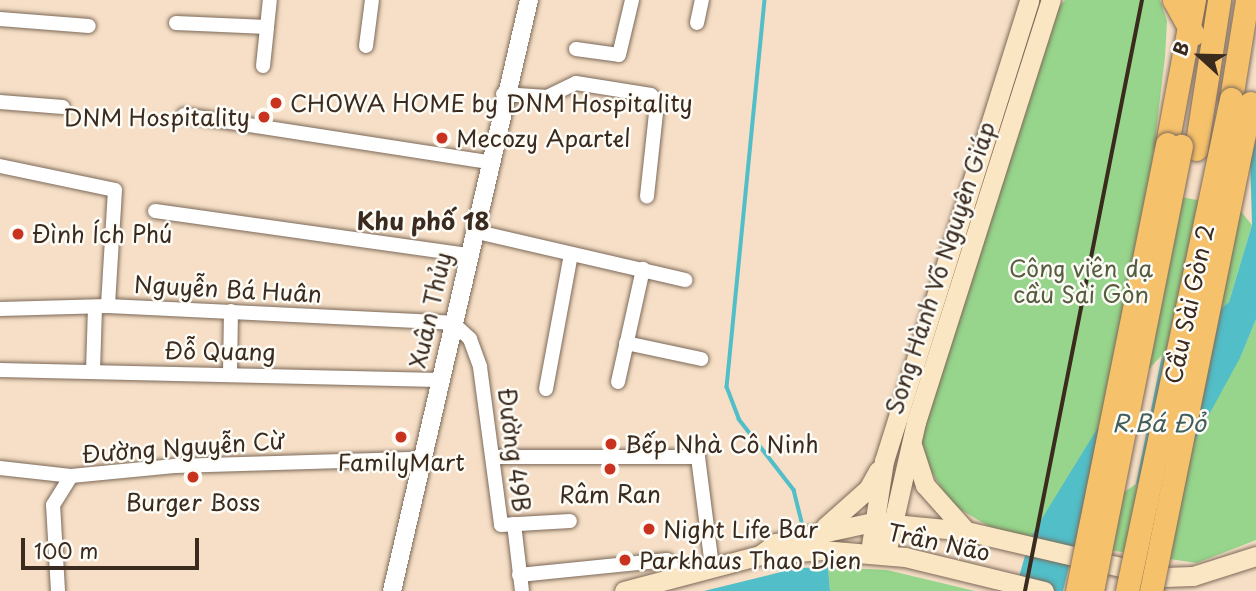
<!DOCTYPE html>
<html>
<head>
<meta charset="utf-8">
<style>
	body { margin:0 }
	#map { position:relative; width:1256px; height:591px; overflow:hidden; background:#f6dfc6; font-family:"Playpen Sans",sans-serif }
	div>[style] { position:absolute }
	.green>* { inset:0; background:#96d58b }
	.water>* { inset:0; background:#51bec8 }
	.pier>* { inset:0; background:#f6dfc6 }
	.stream>* { height:3.5px; margin:-1.75px; padding:0 1.75px; transform-origin:1.75px; border-radius:1.75px; background:#51bec8 }
	.roads { filter:drop-shadow(0 0 2px #7c6959) drop-shadow(0 0 2px #7c6959) }
	.minor>* { height:14px; margin:-7px; padding:0 7px; transform-origin:7px; border-radius:7px; background:#fff }
	.tertiary>* { height:18px; margin:-9px; padding:0 9px; transform-origin:9px; border-radius:9px; background:#fff }
	.secondary>* { height:19px; margin:-9.5px; padding:0 9.5px; transform-origin:9.5px; border-radius:9.5px; background:#fbe6c4 }
	.trunk>* { height:23px; margin:-11.5px; padding:0 11.5px; transform-origin:11.5px; border-radius:11.5px; background:#f6c16b }
	.rail>* { height:3.5px; margin:-1.75px; padding:0 1.75px; transform-origin:1.75px; border-radius:1.75px; background:#3b2a1e }
	.bridges { filter:drop-shadow(0 0 2px #7c6959) drop-shadow(0 0 2px #7c6959) }
	.primary-bridge>* { height:23px; margin:-11.5px; padding:0 11.5px; transform-origin:11.5px; border-radius:11.5px; background:#f6c16b }
	.trunk-bridge>* { height:23px; margin:-11.5px; padding:0 11.5px; transform-origin:11.5px; border-radius:11.5px; background:#f6c16b }
	.dots>* { width:19px; height:19px; translate:-50% -50%; box-sizing:border-box; border:4px solid #fdfcf7; border-radius:50% }
	span { translate:-50% -50%; white-space:nowrap; text-align:center; line-height:1.15; -webkit-text-stroke:5px #fdfcf7; paint-order:stroke }
	.poi-label { font-size:23px; color:#3b2a1e }
	.left { translate:0 -50%; text-align:left }
	.right { translate:-100% -50%; text-align:right }
	.street-label { font-size:23px; color:#3b2a1e }
	.park-label { font-size:23px; color:#565d3f }
	.neighbourhood-label { font-size:24px; color:#3b2a1e; font-weight:700 }
	.water-label { font-size:24px; color:#435e5a; font-style:italic }
	.north { position:absolute; left:1165px; top:21px; width:70px; height:70px; -webkit-text-stroke:5px #fdfcf7; paint-order:stroke; rotate:292deg; font-size:19px; font-weight:700; line-height:28px; text-align:center; color:#3b2a1e }
	.north::after { content:''; display:block; margin:auto; width:24px; height:32px; background:#3b2a1e; clip-path:polygon(50% 0,100% 100%,50% 72%,0 100%) }
	.scale { position:absolute; left:21px; top:538px; width:178px; height:32px; box-sizing:border-box; border:4px solid #3b2a1e; border-top:0; padding-left:9px; font-size:21px; line-height:24px; white-space:nowrap; color:#3b2a1e; -webkit-text-stroke:5px #fdfcf7; paint-order:stroke }
</style>
</head>
<body>
<div id="map">
	<div class="green">
		<div style="clip-path:polygon(1065px 0,1160px 0,1167px 21px,1165px 57px,1149px 190px,1239px 209px,1252px 225px,1229px 302px,1174px 347px,1063px 486px,1030px 538px,990px 527px,951px 504px,917px 448px,1048px 18px)"></div>
		<div style="clip-path:polygon(1256px 319px,1256px 540px,1197px 563px,1074px 545px,1081px 517px,1141px 477px,1241px 356px)"></div>
		<div style="clip-path:polygon(828px 567px,887px 570px,975px 591px,830px 591px)"></div>
	</div>
	<div class="water">
		<div style="clip-path:polygon(1256px 139px,1256px 319px,1241px 356px,1188px 453px,1081px 517px,1063px 591px,1015px 591px,1030px 538px,1097px 429px,1174px 347px,1229px 302px,1252px 225px,1250px 155px)"></div>
		<div style="clip-path:polygon(828px 567px,830px 591px,704px 591px,797px 568px)"></div>
	</div>
	<div class="pier">
		<div style="clip-path:polygon(1162px 355px,1136px 484px,1089px 516px,1110px 411px)"></div>
	</div>
	<div class="stream">
		<div style="left:765px;top:0;width:389px;rotate:95.6deg"></div>
		<div style="left:727px;top:387px;width:34px;rotate:69deg"></div>
		<div style="left:739px;top:419px;width:90px;rotate:52.2deg"></div>
		<div style="left:794px;top:490px;width:41px;rotate:76deg"></div>
	</div>
	<div class="roads">
		<div class="minor">
			<div style="left:0;top:19px;width:89px;rotate:4.5deg"></div>
			<div style="left:176px;top:23px;width:91px;rotate:2.5deg"></div>
			<div style="left:267px;top:27px;width:27px;rotate:-84deg"></div>
			<div style="left:697px;top:23px;width:24px;rotate:-78deg"></div>
			<div style="left:366px;top:46px;width:46px;rotate:-82.6deg"></div>
			<div style="left:576px;top:49px;width:43px;rotate:7.9deg"></div>
			<div style="left:619px;top:55px;width:57px;rotate:-76.7deg"></div>
			<div style="left:263px;top:66px;width:39px;rotate:-84deg"></div>
			<div style="left:503px;top:94px;width:44px;rotate:3.9deg"></div>
			<div style="left:547px;top:97px;width:32px;rotate:-26deg"></div>
			<div style="left:576px;top:83px;width:76px;rotate:9.1deg"></div>
			<div style="left:651px;top:95px;width:11px;rotate:56deg"></div>
			<div style="left:657px;top:104px;width:93px;rotate:96.2deg"></div>
			<div style="left:0;top:102px;width:63px;rotate:4.5deg"></div>
			<div style="left:184px;top:115px;width:308px;rotate:8.8deg"></div>
			<div style="left:0;top:166px;width:117px;rotate:11.8deg"></div>
			<div style="left:115px;top:190px;width:116px;rotate:93.5deg"></div>
			<div style="left:155px;top:211px;width:316px;rotate:8deg"></div>
			<div style="left:473px;top:231px;width:218px;rotate:13deg"></div>
			<div style="left:0;top:309px;width:108px;rotate:-1.6deg"></div>
			<div style="left:108px;top:306px;width:345px;rotate:2.8deg"></div>
			<div style="left:453px;top:323px;width:23px;rotate:43deg"></div>
			<div style="left:470px;top:339px;width:30px;rotate:70deg"></div>
			<div style="left:480px;top:367px;width:159px;rotate:82.4deg"></div>
			<div style="left:501px;top:525px;width:69px;rotate:-3.3deg"></div>
			<div style="left:626px;top:343px;width:77px;rotate:12deg"></div>
			<div style="left:0;top:370px;width:439px;rotate:1.3deg"></div>
			<div style="left:93px;top:371px;width:64px;rotate:-88.2deg"></div>
			<div style="left:230px;top:374px;width:63px;rotate:-89.1deg"></div>
			<div style="left:618px;top:382px;width:116px;rotate:-77.5deg"></div>
			<div style="left:546px;top:389px;width:137px;rotate:-79.5deg"></div>
			<div style="left:496px;top:457px;width:202px"></div>
			<div style="left:698px;top:457px;width:111px;rotate:82.7deg"></div>
			<div style="left:0;top:468px;width:71px;rotate:6.4deg"></div>
			<div style="left:514px;top:524px;width:67px;rotate:83.2deg"></div>
			<div style="left:519px;top:575px;width:149px;rotate:-5.8deg"></div>
			<div style="left:667px;top:560px;width:21px;rotate:49deg"></div>
			<div style="left:58px;top:591px;width:86px;rotate:-93.3deg"></div>
			<div style="left:53px;top:505px;width:34px;rotate:-58deg"></div>
			<div style="left:71px;top:476px;width:104px;rotate:-5.5deg"></div>
			<div style="left:175px;top:466px;width:243px;rotate:-1.7deg"></div>
		</div>
		<div class="tertiary">
			<div style="left:392px;top:591px;width:607px;rotate:-76.95deg"></div>
		</div>
		<div class="secondary">
			<div style="left:912px;top:445px;width:42px;rotate:72deg"></div>
			<div style="left:925px;top:485px;width:62px;rotate:48.3deg"></div>
			<div style="left:825px;top:527px;width:57px;rotate:-41.5deg"></div>
			<div style="left:868px;top:489px;width:21px;rotate:-61deg"></div>
			<div style="left:870px;top:552px;width:92px;rotate:-81.3deg"></div>
			<div style="left:884px;top:461px;width:483px;rotate:-72.5deg"></div>
			<div style="left:886px;top:554px;width:135px;rotate:-77.2deg"></div>
			<div style="left:916px;top:422px;width:443px;rotate:-72.3deg"></div>
			<div style="left:760px;top:555px;width:20px;rotate:-37deg"></div>
			<div style="left:776px;top:543px;width:99px;rotate:-12.2deg"></div>
			<div style="left:873px;top:522px;width:93px;rotate:5.5deg"></div>
			<div style="left:966px;top:531px;width:203px;rotate:13.1deg"></div>
			<div style="left:1164px;top:577px;width:29px;rotate:-2deg"></div>
			<div style="left:1193px;top:576px;width:66px;rotate:-17.6deg"></div>
			<div style="left:624px;top:591px;width:141px;rotate:-14.8deg"></div>
			<div style="left:760px;top:555px;width:62px;rotate:-4.6deg"></div>
			<div style="left:822px;top:550px;width:83px;rotate:4.8deg"></div>
			<div style="left:905px;top:557px;width:143px;rotate:13.7deg"></div>
		</div>
		<div class="trunk">
			<div style="left:1174px;top:0;width:39px;rotate:61deg"></div>
			<div style="left:1231px;top:99px;width:100px;rotate:-80.8deg"></div>
			<div style="left:1167px;top:144px;width:147px;rotate:-79.4deg"></div>
			<div style="left:1196px;top:149px;width:151px;rotate:-81.2deg"></div>
		</div>
	</div>
	<div class="rail">
		<div style="left:1025px;top:591px;width:602px;rotate:-78.8deg"></div>
	</div>
	<div class="bridges">
		<div class="primary-bridge">
			<div style="left:1077px;top:591px;width:456px;rotate:-78.6deg"></div>
			<div style="left:1151px;top:591px;width:498px;rotate:-78.5deg"></div>
		</div>
		<div class="trunk-bridge">
			<div style="left:1092px;top:591px;width:454px;rotate:-78.7deg"></div>
			<div style="left:1127px;top:591px;width:503px;rotate:-78.06deg"></div>
		</div>
	</div>
	<div class="dots">
		<div style="left:276px;top:103px;background:#c8321e"></div>
		<div style="left:264px;top:117px;background:#c8321e"></div>
		<div style="left:442px;top:138px;background:#c8321e"></div>
		<div style="left:18px;top:234px;background:#c8321e"></div>
		<div style="left:401px;top:437px;background:#c8321e"></div>
		<div style="left:611px;top:444px;background:#c8321e"></div>
		<div style="left:610px;top:469px;background:#c8321e"></div>
		<div style="left:193px;top:477px;background:#c8321e"></div>
		<div style="left:649px;top:529px;background:#c8321e"></div>
		<div style="left:625px;top:560px;background:#c8321e"></div>
	</div>
	<div class="poi-label">
		<span class="left" style="left:290px;top:103px">CHOWA HOME by DNM Hospitality</span>
		<span class="right" style="left:250px;top:117px">DNM Hospitality</span>
		<span class="left" style="left:456px;top:138px">Mecozy Apartel</span>
		<span class="left" style="left:32px;top:234px">Đình Ích Phú</span>
		<span class="left" style="left:625px;top:444px">Bếp Nhà Cô Ninh</span>
		<span style="left:401px;top:462px">FamilyMart</span>
		<span style="left:610px;top:494px">Râm Ran</span>
		<span style="left:193px;top:502px">Burger Boss</span>
		<span class="left" style="left:663px;top:529px">Night Life Bar</span>
		<span class="left" style="left:639px;top:560px">Parkhaus Thao Dien</span>
	</div>
	<div class="street-label">
		<span style="left:940px;top:268px;rotate:-72deg">Song Hành Võ Nguyên Giáp</span>
		<span style="left:228px;top:289px;rotate:3deg">Nguyễn Bá Huân</span>
		<span style="left:1189px;top:304px;rotate:-78deg">Cầu Sài Gòn 2</span>
		<span style="left:430px;top:310px;rotate:-77deg">Xuân Thủy</span>
		<span style="left:220px;top:351px;rotate:1deg">Đỗ Quang</span>
		<span style="left:183px;top:447px;rotate:-4deg">Đường Nguyễn Cừ</span>
		<span style="left:514px;top:450px;rotate:83deg">Đường 49B</span>
		<span style="left:939px;top:542px;rotate:12deg">Trần Não</span>
	</div>
	<div class="park-label">
		<span style="left:1081px;top:281px">Công viên dạ<br>cầu Sài Gòn</span>
	</div>
	<div class="neighbourhood-label">
		<span style="left:423px;top:221px">Khu phố 18</span>
	</div>
	<div class="water-label">
		<span style="left:1159px;top:423px">R.Bá Đỏ</span>
	</div>
	<div class="north">B</div>
	<div class="scale">100 m</div>
</div>
</body>
</html>
